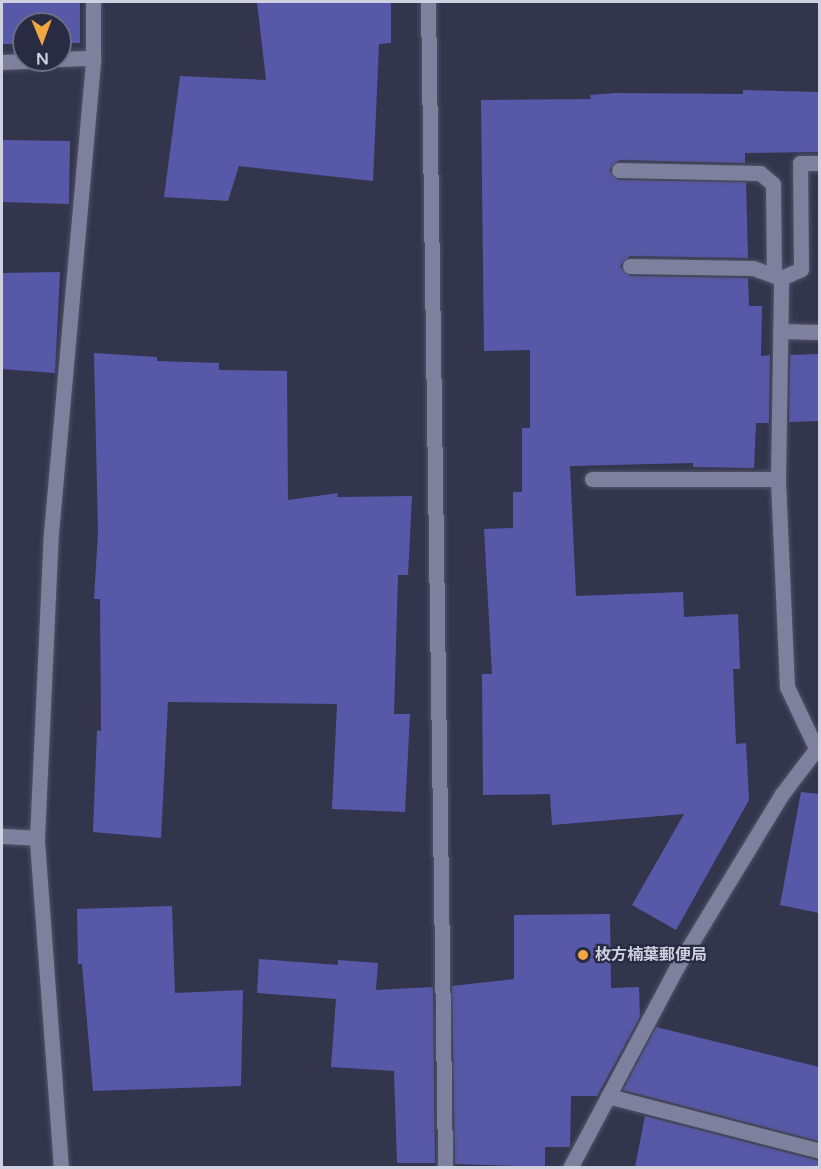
<!DOCTYPE html>
<html>
<head>
<meta charset="utf-8">
<style>
	body { margin:0 }
	#map { position:relative; width:821px; height:1169px; overflow:hidden; background:#33354d; font-family:"Varela Round","Noto Sans JP",sans-serif }
	div>[style] { position:absolute }
	.building>* { inset:0; background:#5858a9 }
	.roads { filter:drop-shadow(0 0 2px #515267) drop-shadow(0 0 2px #515267) }
	.lane>* { height:15px; margin:-7.5px; padding:0 7.5px; transform-origin:7.5px; border-radius:7.5px; background:#7e819e }
	.street>* { height:15px; margin:-7.5px; padding:0 7.5px; transform-origin:7.5px; border-radius:7.5px; background:#7e819e }
	.secondary>* { height:15px; margin:-7.5px; padding:0 7.5px; transform-origin:7.5px; border-radius:7.5px; background:#7e819e }
	.dots>* { width:16px; height:16px; translate:-50% -50%; box-sizing:border-box; border:3px solid #292b43; border-radius:50% }
	span { translate:-50% -50%; white-space:nowrap; text-align:center; line-height:1.15; -webkit-text-stroke:4.5px #292b43; paint-order:stroke }
	.poi-label { font-size:16px; color:#cfd1e0; font-weight:700 }
	.left { translate:0 -50%; text-align:left }
	.frame { position:absolute; inset:0; border:3px solid #cfd1e0; pointer-events:none }
	.north { position:absolute; left:12px; top:12px; width:60px; height:60px; box-sizing:border-box; background:#292b43; border:2px solid #6b6d82; border-radius:50%; rotate:179deg; font-size:16px; font-weight:700; line-height:24px; text-align:center; color:#cfd1e0 }
	.north::after { content:''; display:block; margin:auto; width:21px; height:27px; background:#f1a63f; clip-path:polygon(50% 0,100% 100%,50% 72%,0 100%) }
</style>
</head>
<body>
<div id="map">
	<div class="building">
		<div style="clip-path:polygon(2px 2px,80px 2px,80px 43px,60px 43px,60px 24px,24px 24px,24px 44px,2px 44px)"></div>
		<div style="clip-path:polygon(257px 2px,391px 2px,391px 43px,379px 44px,373px 181px,239px 166px,228px 201px,164px 197px,180px 76px,266px 80px)"></div>
		<div style="clip-path:polygon(743px 90px,819px 92px,819px 152px,745px 153px,745px 163px,619px 160px,609px 170px,619px 180px,746px 182px,748px 258px,630px 256px,620px 266px,630px 276px,748px 278px,749px 306px,762px 306px,761px 356px,770px 355px,769px 423px,756px 423px,754px 468px,693px 467px,693px 463px,570px 466px,576px 596px,683px 592px,684px 617px,738px 614px,740px 669px,733px 669px,736px 744px,746px 743px,749px 800px,676px 930px,632px 905px,684px 814px,552px 825px,550px 794px,483px 795px,482px 674px,492px 674px,484px 529px,513px 528px,513px 492px,522px 492px,522px 428px,530px 428px,530px 350px,484px 351px,481px 100px,591px 99px,590px 95px,615px 93px,743px 94px)"></div>
		<div style="clip-path:polygon(2px 140px,70px 141px,69px 204px,2px 202px)"></div>
		<div style="clip-path:polygon(60px 272px,55px 373px,2px 369px,2px 273px)"></div>
		<div style="clip-path:polygon(94px 353px,157px 357px,157px 361px,219px 363px,219px 370px,287px 371px,288px 500px,338px 493px,337px 497px,412px 496px,408px 575px,398px 575px,394px 714px,410px 714px,405px 812px,332px 809px,337px 704px,168px 702px,161px 838px,93px 832px,97px 730px,101px 731px,100px 599px,94px 599px,98px 533px)"></div>
		<div style="clip-path:polygon(819px 354px,819px 421px,789px 422px,790px 355px)"></div>
		<div style="clip-path:polygon(801px 792px,819px 794px,819px 913px,780px 905px)"></div>
		<div style="clip-path:polygon(172px 906px,175px 993px,243px 990px,241px 1086px,93px 1091px,82px 964px,78px 964px,77px 909px)"></div>
		<div style="clip-path:polygon(610px 914px,611px 988px,639px 987px,640px 1017px,597px 1096px,571px 1096px,570px 1147px,545px 1147px,545px 1167px,455px 1164px,452px 986px,514px 979px,514px 915px)"></div>
		<div style="clip-path:polygon(259px 959px,338px 965px,338px 960px,378px 963px,376px 990px,433px 987px,435px 1163px,397px 1163px,394px 1071px,331px 1067px,336px 999px,257px 993px)"></div>
		<div style="clip-path:polygon(656px 1027px,819px 1067px,819px 1141px,623px 1090px)"></div>
		<div style="clip-path:polygon(645px 1116px,819px 1161px,819px 1167px,635px 1167px)"></div>
	</div>
	<div class="roads">
		<div class="lane">
			<div style="left:619px;top:170px;width:141px;rotate:1.2deg"></div>
			<div style="left:760px;top:173px;width:17px;rotate:40deg"></div>
			<div style="left:773px;top:184px;width:91px;rotate:89.4deg"></div>
			<div style="left:630px;top:266px;width:123px;rotate:0.9deg"></div>
			<div style="left:753px;top:268px;width:30px;rotate:20deg"></div>
			<div style="left:780px;top:331px;width:40px;rotate:1.4deg"></div>
		</div>
		<div class="street">
			<div style="left:60px;top:59px;width:33px;rotate:-2deg"></div>
			<div style="left:2px;top:62px;width:45px;rotate:-2.5deg"></div>
			<div style="left:592px;top:479px;width:186px"></div>
			<div style="left:816px;top:748px;width:68px;rotate:-115.4deg"></div>
			<div style="left:787px;top:687px;width:208px;rotate:-92.5deg"></div>
			<div style="left:778px;top:479px;width:201px;rotate:-89.1deg"></div>
			<div style="left:781px;top:278px;width:22px;rotate:-24deg"></div>
			<div style="left:801px;top:269px;width:106px;rotate:-90.5deg"></div>
			<div style="left:800px;top:163px;width:20px"></div>
			<div style="left:2px;top:836px;width:35px;rotate:3deg"></div>
			<div style="left:608px;top:1096px;width:219px;rotate:14.5deg"></div>
			<div style="left:61px;top:1168px;width:331px;rotate:-94.2deg"></div>
			<div style="left:37px;top:838px;width:305px;rotate:-87.4deg"></div>
			<div style="left:51px;top:533px;width:477px;rotate:-84.9deg"></div>
			<div style="left:93px;top:58px;width:56px;rotate:-90deg"></div>
			<div style="left:570px;top:1168px;width:230px;rotate:-62deg"></div>
			<div style="left:678px;top:965px;width:200px;rotate:-58.7deg"></div>
			<div style="left:782px;top:794px;width:63px;rotate:-52.8deg"></div>
		</div>
		<div class="secondary">
			<div style="left:428px;top:2px;width:1166px;rotate:89.16deg"></div>
		</div>
	</div>
	<div class="dots">
		<div style="left:583px;top:955px;background:#f1a63f"></div>
	</div>
	<div class="poi-label">
		<span class="left" style="left:595px;top:955px">枚方楠葉郵便局</span>
	</div>
	<div class="frame"></div>
	<div class="north">N</div>
</div>
</body>
</html>
